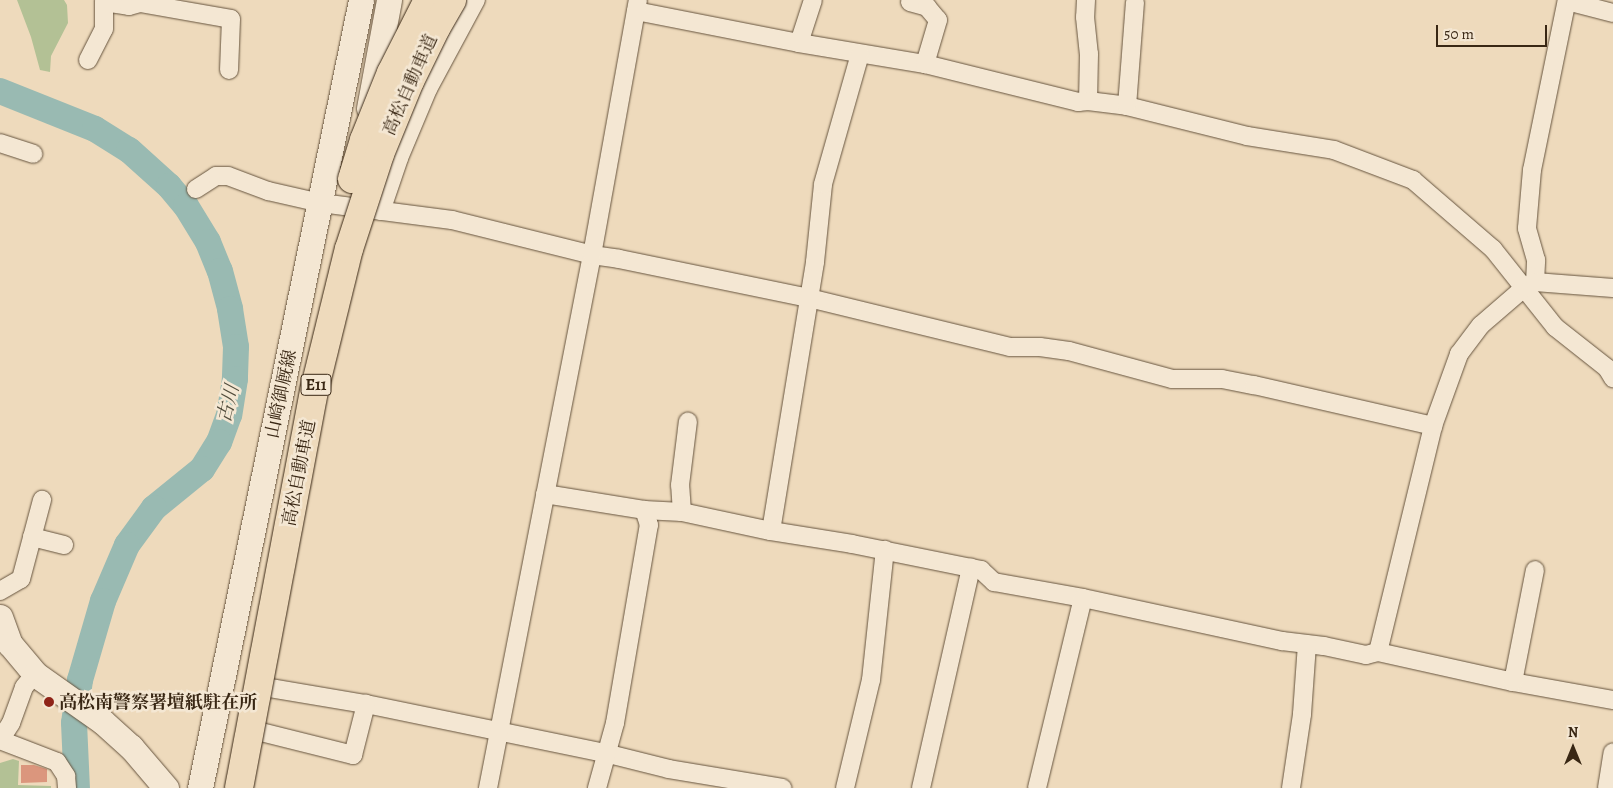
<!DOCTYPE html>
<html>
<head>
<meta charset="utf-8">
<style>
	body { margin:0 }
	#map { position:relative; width:1613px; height:788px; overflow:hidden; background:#eedabc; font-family:Alegreya,"Noto Serif JP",serif }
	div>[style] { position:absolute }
	.green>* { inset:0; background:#b3c195 }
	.river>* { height:26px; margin:-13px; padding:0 13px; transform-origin:13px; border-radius:13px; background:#99bab2 }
	.building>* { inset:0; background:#db967d }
	.roads { filter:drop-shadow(0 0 1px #66543e) drop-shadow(0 0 1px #66543e) }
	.minor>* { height:18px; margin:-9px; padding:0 9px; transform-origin:9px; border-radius:9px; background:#f4e7d3 }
	.secondary>* { height:25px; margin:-12.5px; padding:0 12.5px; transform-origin:12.5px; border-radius:12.5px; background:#f4e7d3 }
	.bridges { filter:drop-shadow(0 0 1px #392714) drop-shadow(0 0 1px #392714) }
	.motorway-bridge>* { height:28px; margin:-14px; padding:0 14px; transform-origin:14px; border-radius:14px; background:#eedabc }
	.dots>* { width:14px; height:14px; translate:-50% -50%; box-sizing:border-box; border:2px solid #f4e7d3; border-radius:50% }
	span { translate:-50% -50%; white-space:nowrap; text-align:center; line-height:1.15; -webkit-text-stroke:5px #f4e7d3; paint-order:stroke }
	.shield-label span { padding:1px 4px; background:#f4e7d3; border:1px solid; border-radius:4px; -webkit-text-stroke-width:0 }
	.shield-label { font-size:16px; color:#392714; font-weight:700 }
	.street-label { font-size:18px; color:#392714 }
	.poi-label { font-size:18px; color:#392714; font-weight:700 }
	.left { translate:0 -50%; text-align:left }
	.water-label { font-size:19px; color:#514c3c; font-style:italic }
	.north { position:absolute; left:1548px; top:723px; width:50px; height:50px; -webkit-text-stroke:4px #f4e7d3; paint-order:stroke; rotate:0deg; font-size:14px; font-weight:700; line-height:20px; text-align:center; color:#392714 }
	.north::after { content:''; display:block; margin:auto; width:18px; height:22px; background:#392714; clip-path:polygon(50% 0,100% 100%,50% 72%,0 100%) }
	.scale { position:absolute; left:1436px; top:25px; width:111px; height:22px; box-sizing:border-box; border:2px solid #392714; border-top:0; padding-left:6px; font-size:15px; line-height:18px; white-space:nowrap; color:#392714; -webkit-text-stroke:4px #f4e7d3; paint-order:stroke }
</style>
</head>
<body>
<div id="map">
	<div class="green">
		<div style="clip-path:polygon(17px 0,64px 0,67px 5px,68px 23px,51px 56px,50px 72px,40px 70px,31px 37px)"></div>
		<div style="clip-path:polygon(13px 759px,19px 761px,18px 785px,51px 786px,51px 788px,0 788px,0 763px)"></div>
	</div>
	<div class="river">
		<div style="left:0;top:91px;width:102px;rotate:21.8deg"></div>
		<div style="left:95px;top:129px;width:40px;rotate:32deg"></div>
		<div style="left:129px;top:150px;width:54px;rotate:42deg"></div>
		<div style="left:169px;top:186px;width:26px;rotate:50deg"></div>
		<div style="left:186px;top:206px;width:42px;rotate:58.6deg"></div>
		<div style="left:208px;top:242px;width:31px;rotate:68deg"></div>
		<div style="left:220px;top:271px;width:39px;rotate:75deg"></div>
		<div style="left:230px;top:309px;width:38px;rotate:81deg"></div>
		<div style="left:236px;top:347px;width:32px;rotate:92deg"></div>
		<div style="left:235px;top:379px;width:36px;rotate:99deg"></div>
		<div style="left:229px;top:415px;width:29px;rotate:110deg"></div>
		<div style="left:219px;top:442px;width:32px;rotate:122deg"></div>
		<div style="left:202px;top:469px;width:62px;rotate:140.9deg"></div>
		<div style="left:154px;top:508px;width:46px;rotate:126.1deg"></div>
		<div style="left:127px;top:545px;width:61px;rotate:113.2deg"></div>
		<div style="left:103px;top:601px;width:82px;rotate:106.2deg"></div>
		<div style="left:80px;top:680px;width:43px;rotate:97.9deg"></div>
		<div style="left:74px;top:723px;width:65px;rotate:87.4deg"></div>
	</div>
	<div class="building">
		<div style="clip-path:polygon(21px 765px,34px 765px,47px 769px,47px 782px,21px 783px)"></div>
	</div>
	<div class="roads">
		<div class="minor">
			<div style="left:1086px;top:0;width:17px;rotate:93deg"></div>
			<div style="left:1085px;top:17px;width:37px;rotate:84deg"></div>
			<div style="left:1089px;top:54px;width:47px;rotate:91.2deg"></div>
			<div style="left:1567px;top:1px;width:48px;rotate:14.6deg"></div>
			<div style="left:910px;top:2px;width:18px;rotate:16deg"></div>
			<div style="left:927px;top:7px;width:17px;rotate:50deg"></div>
			<div style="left:938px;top:20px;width:46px;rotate:106.5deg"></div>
			<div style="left:636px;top:11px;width:166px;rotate:11.1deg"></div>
			<div style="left:799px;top:43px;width:128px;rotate:9.5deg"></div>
			<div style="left:925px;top:64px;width:158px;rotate:13.9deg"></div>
			<div style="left:1078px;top:102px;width:10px;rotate:-6deg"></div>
			<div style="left:1088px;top:101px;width:39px;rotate:7deg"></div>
			<div style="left:1127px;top:106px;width:124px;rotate:14deg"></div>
			<div style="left:1247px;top:136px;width:88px;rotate:9.1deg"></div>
			<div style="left:1334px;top:150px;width:85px;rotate:20.8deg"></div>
			<div style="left:1413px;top:180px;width:106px;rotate:40.8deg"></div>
			<div style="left:1493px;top:249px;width:100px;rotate:51.5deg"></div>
			<div style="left:1555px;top:327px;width:66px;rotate:38.3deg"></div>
			<div style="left:1607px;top:368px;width:12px;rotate:59deg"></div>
			<div style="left:799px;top:43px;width:45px;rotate:-72deg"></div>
			<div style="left:88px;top:60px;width:35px;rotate:-63deg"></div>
			<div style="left:104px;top:29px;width:27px;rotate:-90deg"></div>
			<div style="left:104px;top:2px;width:25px;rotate:9deg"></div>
			<div style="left:129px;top:6px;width:11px;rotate:-15deg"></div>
			<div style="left:140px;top:3px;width:92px;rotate:10deg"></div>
			<div style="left:231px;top:19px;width:51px;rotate:92.2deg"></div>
			<div style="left:1127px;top:106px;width:104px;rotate:-85.6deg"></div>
			<div style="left:0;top:143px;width:35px;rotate:18deg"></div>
			<div style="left:196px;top:189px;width:24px;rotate:-33deg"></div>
			<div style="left:216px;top:176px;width:12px"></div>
			<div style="left:228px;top:176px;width:43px;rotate:20.6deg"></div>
			<div style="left:268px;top:191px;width:54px;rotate:12.8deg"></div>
			<div style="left:321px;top:203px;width:132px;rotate:7.4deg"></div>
			<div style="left:452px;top:220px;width:144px;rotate:14deg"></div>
			<div style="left:592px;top:255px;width:27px;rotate:8deg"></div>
			<div style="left:619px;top:259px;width:194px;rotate:11.6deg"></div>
			<div style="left:809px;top:298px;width:207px;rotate:13.7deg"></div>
			<div style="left:1010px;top:347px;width:30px"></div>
			<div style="left:1040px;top:347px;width:29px;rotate:8deg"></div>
			<div style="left:1069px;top:351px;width:107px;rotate:15.2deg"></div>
			<div style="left:1172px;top:379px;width:50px"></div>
			<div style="left:1222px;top:379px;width:33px;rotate:11deg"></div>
			<div style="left:1254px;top:385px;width:184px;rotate:12.9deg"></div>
			<div style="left:381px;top:211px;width:56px;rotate:-71.2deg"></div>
			<div style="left:399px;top:158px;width:75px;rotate:-67.2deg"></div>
			<div style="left:428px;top:89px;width:101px;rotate:-61.7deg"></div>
			<div style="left:1535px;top:282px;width:22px;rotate:-87deg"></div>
			<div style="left:1536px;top:260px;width:33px;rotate:-106deg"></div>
			<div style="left:1527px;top:228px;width:58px;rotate:-85.1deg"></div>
			<div style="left:1532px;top:170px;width:174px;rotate:-78.4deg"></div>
			<div style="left:545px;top:494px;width:100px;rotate:9.2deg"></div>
			<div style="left:644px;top:510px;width:38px;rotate:3deg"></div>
			<div style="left:682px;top:512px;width:91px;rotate:12.1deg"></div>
			<div style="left:771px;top:531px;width:82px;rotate:9.1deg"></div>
			<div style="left:852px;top:544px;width:132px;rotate:11.4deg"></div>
			<div style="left:981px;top:570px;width:18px;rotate:43deg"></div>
			<div style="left:994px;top:582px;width:90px;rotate:10.2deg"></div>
			<div style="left:1083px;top:598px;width:204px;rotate:12.2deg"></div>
			<div style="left:1282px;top:641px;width:42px;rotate:6.8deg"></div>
			<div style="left:1324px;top:646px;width:43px;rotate:12.1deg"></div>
			<div style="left:1366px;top:655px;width:12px;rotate:-14deg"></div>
			<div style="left:1378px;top:652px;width:138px;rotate:12.5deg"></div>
			<div style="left:1513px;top:682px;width:102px;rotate:10.2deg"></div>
			<div style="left:682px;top:512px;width:27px;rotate:-94deg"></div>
			<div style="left:680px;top:485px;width:64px;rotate:-82.9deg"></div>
			<div style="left:771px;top:531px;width:273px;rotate:-80.7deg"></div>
			<div style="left:815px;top:262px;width:78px;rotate:-84.1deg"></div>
			<div style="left:823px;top:184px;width:135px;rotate:-74.1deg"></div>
			<div style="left:32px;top:537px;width:33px;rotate:14deg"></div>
			<div style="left:0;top:591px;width:24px;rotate:-30deg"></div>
			<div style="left:21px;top:579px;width:82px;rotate:-75.1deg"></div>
			<div style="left:1378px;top:652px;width:233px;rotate:-76.3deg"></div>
			<div style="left:1433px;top:426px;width:77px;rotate:-70.1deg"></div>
			<div style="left:1459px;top:354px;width:36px;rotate:-53deg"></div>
			<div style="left:1481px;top:325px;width:58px;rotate:-40.8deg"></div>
			<div style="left:1525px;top:287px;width:11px;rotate:-27deg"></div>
			<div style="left:1535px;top:282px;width:78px;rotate:4.4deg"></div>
			<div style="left:1513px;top:682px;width:114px;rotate:-78.9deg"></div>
			<div style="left:270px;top:688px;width:97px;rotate:9.5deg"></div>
			<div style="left:366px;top:704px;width:244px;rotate:11.6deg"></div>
			<div style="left:605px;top:753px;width:66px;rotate:14deg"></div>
			<div style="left:669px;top:769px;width:115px;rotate:9.5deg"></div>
			<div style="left:261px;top:732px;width:95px;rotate:14deg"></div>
			<div style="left:353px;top:755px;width:53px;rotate:-75.7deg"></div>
			<div style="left:0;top:740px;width:61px;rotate:21.1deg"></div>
			<div style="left:57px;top:762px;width:17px;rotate:57deg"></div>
			<div style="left:66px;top:776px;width:12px;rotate:85deg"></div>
			<div style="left:0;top:740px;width:20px;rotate:-57deg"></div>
			<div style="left:11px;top:723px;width:38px;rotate:-70deg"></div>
			<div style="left:24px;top:687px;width:17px;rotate:-50deg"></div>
			<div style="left:488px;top:788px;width:543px;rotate:-78.96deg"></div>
			<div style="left:592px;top:255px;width:259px;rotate:-79.8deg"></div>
			<div style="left:597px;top:788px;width:67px;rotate:-74.5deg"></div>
			<div style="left:615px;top:723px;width:201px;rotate:-80.3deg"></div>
			<div style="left:649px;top:525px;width:16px;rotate:-108deg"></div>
			<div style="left:845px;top:788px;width:111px;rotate:-76.5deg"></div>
			<div style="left:871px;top:680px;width:131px;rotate:-83.9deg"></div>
			<div style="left:921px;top:788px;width:226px;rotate:-77.2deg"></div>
			<div style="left:1037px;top:788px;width:195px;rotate:-76.4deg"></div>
			<div style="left:1291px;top:788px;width:75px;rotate:-81.5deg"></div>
			<div style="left:1302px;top:714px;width:70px;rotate:-85.9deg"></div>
			<div style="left:1607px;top:788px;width:36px;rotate:-81deg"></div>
		</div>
		<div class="secondary">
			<div style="left:369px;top:108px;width:110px;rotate:-79.5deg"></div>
			<div style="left:0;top:617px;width:29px;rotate:70deg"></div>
			<div style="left:10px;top:644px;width:39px;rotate:50deg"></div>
			<div style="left:35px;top:674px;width:83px;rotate:35.2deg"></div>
			<div style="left:103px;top:722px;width:38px;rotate:42deg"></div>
			<div style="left:131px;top:747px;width:54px;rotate:49.5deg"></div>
			<div style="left:200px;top:788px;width:804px;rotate:-78.45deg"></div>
		</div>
	</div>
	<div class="bridges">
		<div class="motorway-bridge">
			<div style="left:352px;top:179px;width:41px;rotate:-72.9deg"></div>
			<div style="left:364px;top:140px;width:72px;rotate:-68.1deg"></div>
			<div style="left:391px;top:73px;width:82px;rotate:-63.1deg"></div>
			<div style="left:239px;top:788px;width:404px;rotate:-79.3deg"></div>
			<div style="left:314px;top:391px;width:146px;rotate:-76.2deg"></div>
			<div style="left:349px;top:249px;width:100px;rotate:-71.9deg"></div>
			<div style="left:380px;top:154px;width:79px;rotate:-67.7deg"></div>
			<div style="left:410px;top:81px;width:59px;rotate:-63.9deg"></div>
			<div style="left:436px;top:28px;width:32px;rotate:-60deg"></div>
		</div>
	</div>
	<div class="dots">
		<div style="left:49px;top:702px;background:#8f2418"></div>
	</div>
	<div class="shield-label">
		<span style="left:316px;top:385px">E11</span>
	</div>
	<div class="street-label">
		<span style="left:410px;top:85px;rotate:-66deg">高松自動車道</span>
		<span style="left:281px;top:394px;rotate:-78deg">山崎御厩線</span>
		<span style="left:299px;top:473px;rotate:-79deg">高松自動車道</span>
	</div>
	<div class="poi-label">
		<span class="left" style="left:59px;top:702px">高松南警察署壇紙駐在所</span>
	</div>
	<div class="water-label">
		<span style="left:229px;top:404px;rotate:-76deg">古川</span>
	</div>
	<div class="north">N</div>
	<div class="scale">50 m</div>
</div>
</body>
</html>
